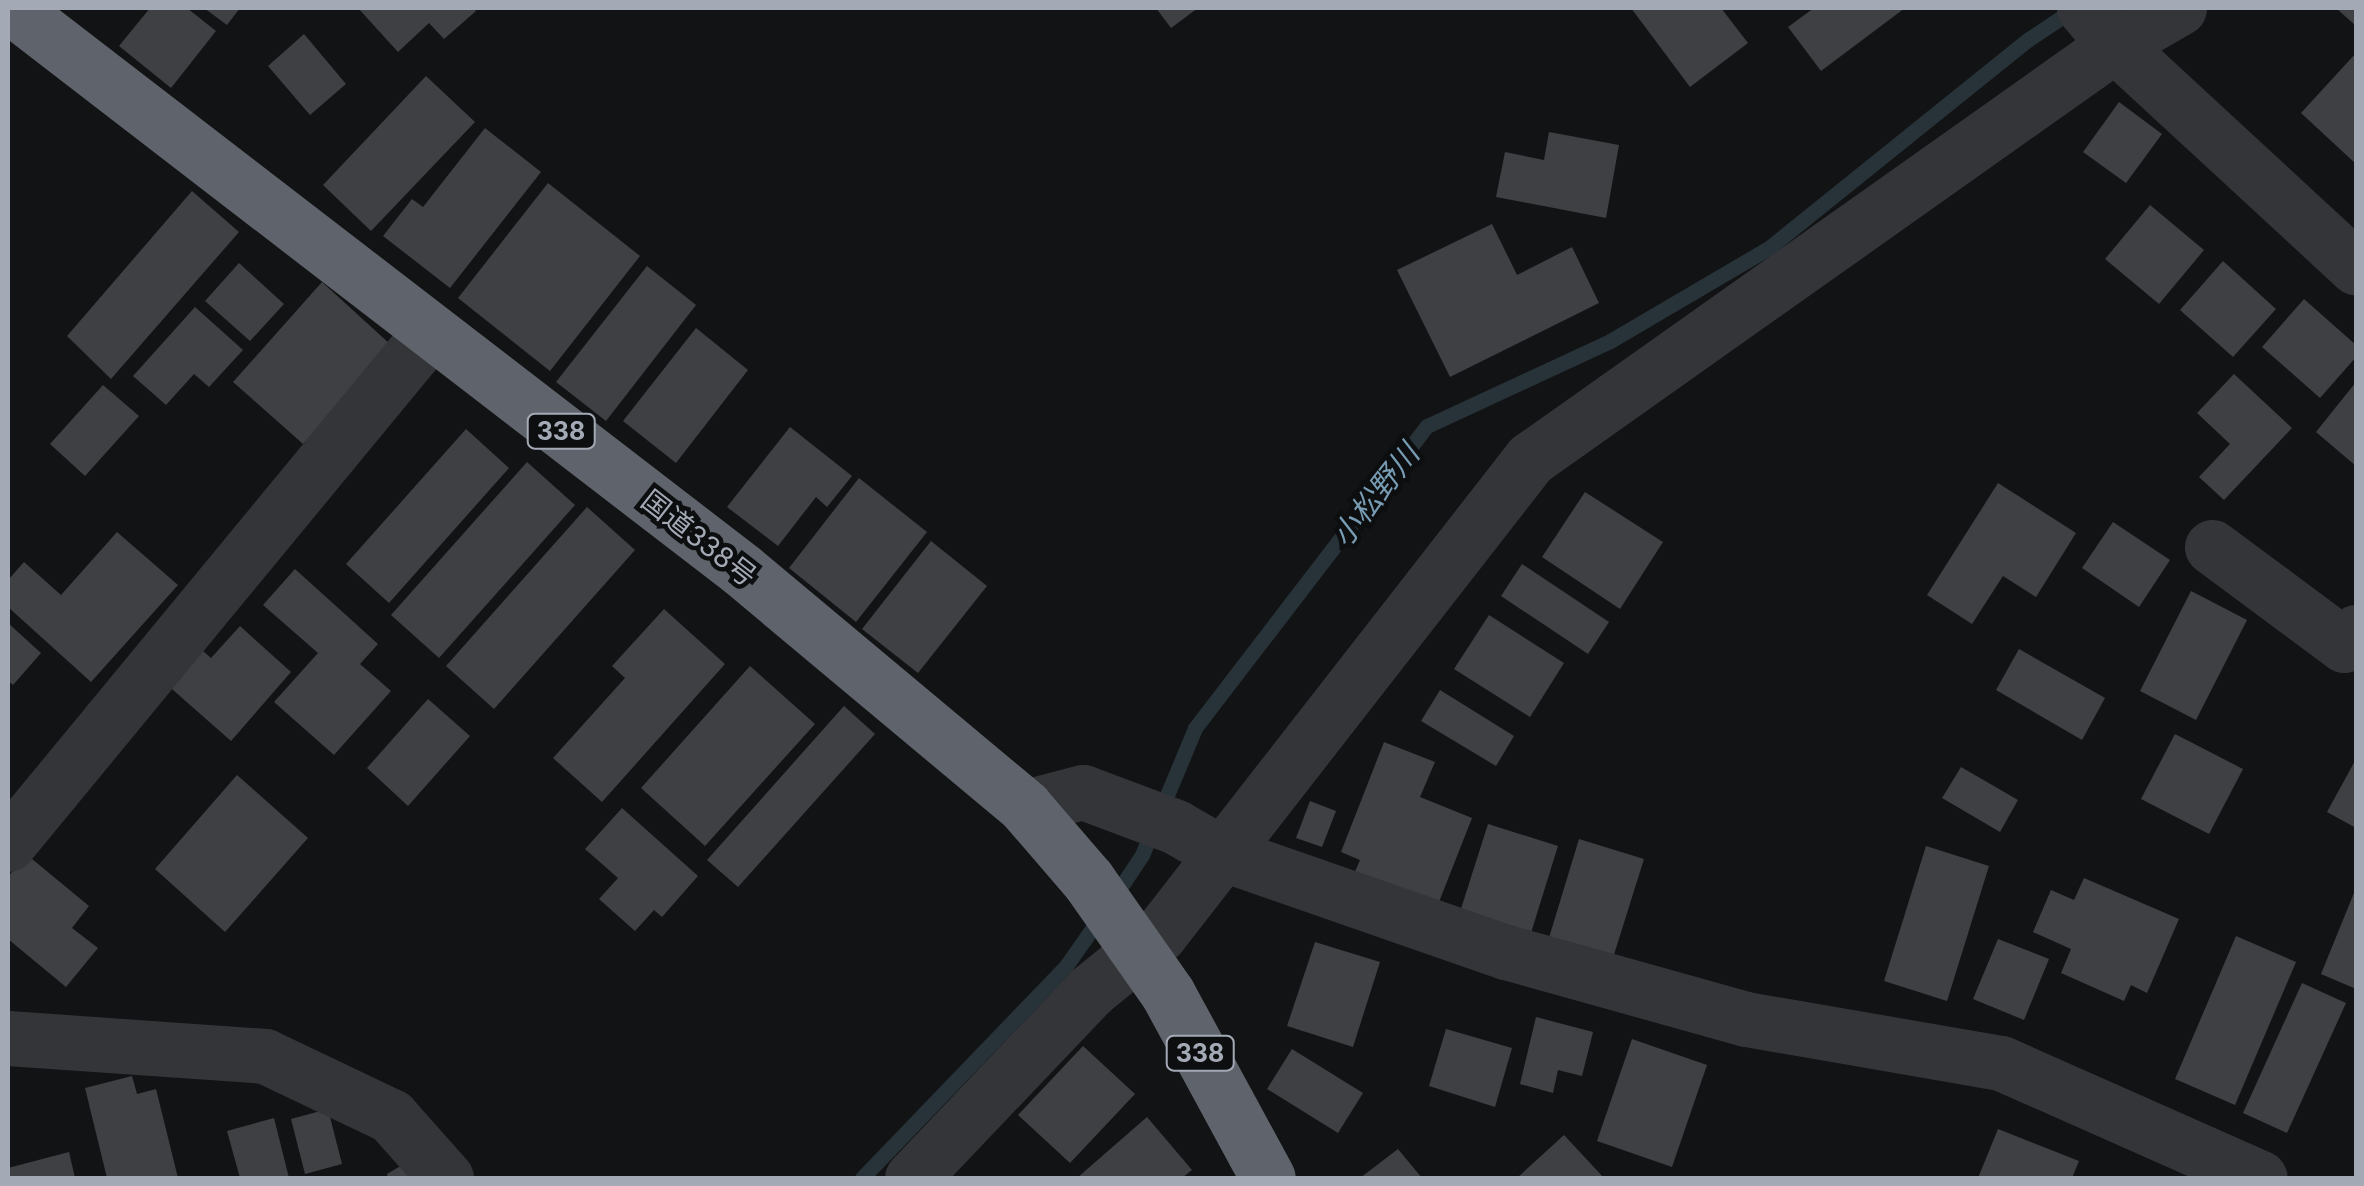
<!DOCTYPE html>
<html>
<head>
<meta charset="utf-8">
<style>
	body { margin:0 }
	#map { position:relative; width:2364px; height:1186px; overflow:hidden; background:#121314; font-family:Inter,"Noto Sans JP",sans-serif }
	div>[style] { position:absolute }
	.stream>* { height:15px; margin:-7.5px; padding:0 7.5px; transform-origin:7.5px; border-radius:7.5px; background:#283339 }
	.building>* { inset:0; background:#3e4044 }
	.minor>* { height:55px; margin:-27.5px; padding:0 27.5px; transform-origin:27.5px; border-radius:27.5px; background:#333539 }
	.highway>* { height:55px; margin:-27.5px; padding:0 27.5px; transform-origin:27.5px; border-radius:27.5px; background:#5f636b }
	span { translate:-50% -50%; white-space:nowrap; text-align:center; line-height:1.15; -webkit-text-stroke:9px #0d0e0f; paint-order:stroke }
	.shield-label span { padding:2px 8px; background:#0d0e0f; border:2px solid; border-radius:8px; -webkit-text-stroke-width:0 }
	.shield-label { font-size:25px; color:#a3aab6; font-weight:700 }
	.street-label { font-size:28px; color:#a3aab6 }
	.water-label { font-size:30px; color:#779cb3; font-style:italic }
	.frame { position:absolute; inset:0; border:10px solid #a3aab6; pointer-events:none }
</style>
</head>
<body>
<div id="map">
	<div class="stream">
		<div style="left:1114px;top:897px;width:50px;rotate:-56.3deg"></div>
		<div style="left:1142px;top:855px;width:138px;rotate:-67.3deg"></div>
		<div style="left:1195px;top:728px;width:381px;rotate:-52.5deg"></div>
		<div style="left:1427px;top:426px;width:202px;rotate:-24.9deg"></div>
		<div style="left:1610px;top:341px;width:186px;rotate:-30.4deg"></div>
		<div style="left:1770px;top:247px;width:332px;rotate:-38.8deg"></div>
		<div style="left:2029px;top:39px;width:54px;rotate:-33.7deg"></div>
		<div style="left:862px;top:1178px;width:294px;rotate:-46.1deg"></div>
		<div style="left:1066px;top:966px;width:61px;rotate:-55deg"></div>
	</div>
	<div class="building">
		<div style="clip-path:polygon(150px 8px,187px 8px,216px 31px,171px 88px,119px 46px)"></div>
		<div style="clip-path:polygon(204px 8px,240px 8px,227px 25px)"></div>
		<div style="clip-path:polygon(358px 8px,472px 8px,476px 11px,444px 39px,429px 23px,398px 52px)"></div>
		<div style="clip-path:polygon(1156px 8px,1198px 8px,1171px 28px)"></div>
		<div style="clip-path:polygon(1631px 8px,1721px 8px,1748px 43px,1690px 87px)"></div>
		<div style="clip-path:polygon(1814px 8px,1905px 8px,1821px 71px,1788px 27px)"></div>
		<div style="clip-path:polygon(2336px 8px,2356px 8px,2356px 26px)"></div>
		<div style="clip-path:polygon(304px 34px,346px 84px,310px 115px,268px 66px)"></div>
		<div style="clip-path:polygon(2356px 53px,2356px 164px,2301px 113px)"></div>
		<div style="clip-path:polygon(426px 76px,475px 122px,371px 231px,323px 185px)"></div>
		<div style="clip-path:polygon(2119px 102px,2162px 134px,2126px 183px,2083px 152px)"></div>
		<div style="clip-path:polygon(485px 128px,541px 172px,450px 288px,383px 236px,412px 199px,423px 207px)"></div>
		<div style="clip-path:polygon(1549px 132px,1619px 145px,1606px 218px,1496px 197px,1505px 152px,1544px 160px)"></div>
		<div style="clip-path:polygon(548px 183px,640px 256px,550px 371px,458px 298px)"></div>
		<div style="clip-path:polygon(192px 191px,239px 232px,111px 379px,67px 336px)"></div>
		<div style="clip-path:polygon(2150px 205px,2204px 250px,2159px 304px,2105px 259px)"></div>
		<div style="clip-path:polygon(1492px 224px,1517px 275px,1572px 247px,1599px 303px,1450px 377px,1397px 270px)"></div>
		<div style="clip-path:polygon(2223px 261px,2276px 309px,2233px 357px,2180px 310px)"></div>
		<div style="clip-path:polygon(239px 263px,284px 304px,250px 341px,205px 301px)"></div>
		<div style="clip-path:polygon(647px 266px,696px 305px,606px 421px,556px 382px)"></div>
		<div style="clip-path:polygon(322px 282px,391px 345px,303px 444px,233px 382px)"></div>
		<div style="clip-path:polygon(2304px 299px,2356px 345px,2356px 357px,2320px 398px,2262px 347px)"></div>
		<div style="clip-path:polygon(195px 307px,243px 350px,209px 387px,194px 374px,166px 405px,133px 376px)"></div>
		<div style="clip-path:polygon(696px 328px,748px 370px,676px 463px,623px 421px)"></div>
		<div style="clip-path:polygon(2234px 374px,2292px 428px,2224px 500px,2199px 477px,2230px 444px,2197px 413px)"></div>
		<div style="clip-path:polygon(2356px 382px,2356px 466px,2316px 432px)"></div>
		<div style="clip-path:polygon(103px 385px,139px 416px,85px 476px,50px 444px)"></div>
		<div style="clip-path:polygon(790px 427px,852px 476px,827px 507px,816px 497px,778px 546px,727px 507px)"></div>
		<div style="clip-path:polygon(466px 429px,509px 468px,389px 603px,346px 564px)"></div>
		<div style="clip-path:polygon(527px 462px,575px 505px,439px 658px,391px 615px)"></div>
		<div style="clip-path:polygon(859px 478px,927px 532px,856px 622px,789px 568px)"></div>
		<div style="clip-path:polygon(1998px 483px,2076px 533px,2036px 597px,2003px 576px,1972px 624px,1927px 595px)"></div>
		<div style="clip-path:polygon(1585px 492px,1663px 542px,1620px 609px,1542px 557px)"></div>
		<div style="clip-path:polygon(587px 507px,635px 550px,494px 709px,446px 666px)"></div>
		<div style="clip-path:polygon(2113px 522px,2170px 560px,2139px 607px,2082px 568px)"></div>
		<div style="clip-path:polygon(117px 532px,178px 585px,91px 682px,8px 607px,8px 580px,24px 562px,61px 595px)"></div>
		<div style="clip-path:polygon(931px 541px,987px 586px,918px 673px,862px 629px)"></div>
		<div style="clip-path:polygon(1522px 564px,1609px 622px,1588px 654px,1501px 596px)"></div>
		<div style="clip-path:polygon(295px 569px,378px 644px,360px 664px,391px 691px,334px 755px,274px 702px,318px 653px,263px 605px)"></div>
		<div style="clip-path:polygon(2191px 591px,2247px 620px,2196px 720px,2140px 691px)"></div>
		<div style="clip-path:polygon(664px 609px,725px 664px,602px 802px,553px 758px,625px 678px,612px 666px)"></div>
		<div style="clip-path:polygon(1489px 615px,1564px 663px,1530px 717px,1454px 669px)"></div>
		<div style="clip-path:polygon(8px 623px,41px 653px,13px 685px,8px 681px)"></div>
		<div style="clip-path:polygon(240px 626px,291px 672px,231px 741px,156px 675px,188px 638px,211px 658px)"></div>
		<div style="clip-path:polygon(2019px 649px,2105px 698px,2082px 740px,1996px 690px)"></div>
		<div style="clip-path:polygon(750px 666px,815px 724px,705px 846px,641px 788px)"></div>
		<div style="clip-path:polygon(1440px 690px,1514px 736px,1496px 766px,1421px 721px)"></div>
		<div style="clip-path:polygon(428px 699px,470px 736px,408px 806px,367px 768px)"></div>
		<div style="clip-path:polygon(844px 706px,875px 734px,738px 887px,707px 860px)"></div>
		<div style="clip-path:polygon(2175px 734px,2243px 769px,2209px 834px,2141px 799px)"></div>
		<div style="clip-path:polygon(1384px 742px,1435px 762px,1420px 797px,1472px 818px,1437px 907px,1354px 874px,1360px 860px,1341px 852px)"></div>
		<div style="clip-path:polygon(2356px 759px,2356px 828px,2327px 812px)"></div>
		<div style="clip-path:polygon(1961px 767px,2018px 800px,2000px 832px,1942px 798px)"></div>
		<div style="clip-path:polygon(237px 775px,308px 838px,225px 932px,155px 869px)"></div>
		<div style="clip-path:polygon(1310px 801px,1336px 811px,1322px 847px,1296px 838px)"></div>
		<div style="clip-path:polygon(622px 808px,698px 876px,662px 917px,654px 910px,635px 931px,599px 899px,618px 878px,585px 849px)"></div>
		<div style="clip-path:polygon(1488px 824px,1558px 846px,1530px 936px,1459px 915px)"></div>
		<div style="clip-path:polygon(1579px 839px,1644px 859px,1612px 961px,1548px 941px)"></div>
		<div style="clip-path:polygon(1926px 846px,1989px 866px,1947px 1001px,1884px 981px)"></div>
		<div style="clip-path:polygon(26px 854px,89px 906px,72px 928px,98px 948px,66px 987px,8px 939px,8px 877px)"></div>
		<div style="clip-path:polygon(2084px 878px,2179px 919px,2147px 993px,2131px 985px,2124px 1001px,2061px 973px,2071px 949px,2033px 932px,2051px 890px,2074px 900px)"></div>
		<div style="clip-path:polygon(2356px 888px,2356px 989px,2321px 974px)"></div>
		<div style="clip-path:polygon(2236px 936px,2296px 962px,2235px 1105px,2175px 1079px)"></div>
		<div style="clip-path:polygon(1998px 939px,2049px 959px,2024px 1020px,1973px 999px)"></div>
		<div style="clip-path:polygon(1315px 942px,1380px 962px,1353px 1047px,1287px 1026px)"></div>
		<div style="clip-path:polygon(2302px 983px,2346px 1003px,2287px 1133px,2243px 1113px)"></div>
		<div style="clip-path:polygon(1536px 1017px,1593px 1032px,1582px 1076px,1558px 1070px,1553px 1093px,1520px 1084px)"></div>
		<div style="clip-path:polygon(1446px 1029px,1512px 1048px,1495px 1107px,1429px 1086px)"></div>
		<div style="clip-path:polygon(1632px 1039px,1707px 1065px,1672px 1167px,1597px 1141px)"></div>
		<div style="clip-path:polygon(1083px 1046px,1135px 1094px,1070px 1163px,1018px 1115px)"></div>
		<div style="clip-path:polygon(1292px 1049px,1363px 1093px,1338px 1133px,1267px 1089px)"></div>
		<div style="clip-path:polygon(132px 1076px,137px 1094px,156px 1089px,178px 1178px,107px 1178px,85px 1088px)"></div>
		<div style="clip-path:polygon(328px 1109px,342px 1164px,305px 1174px,291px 1119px)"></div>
		<div style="clip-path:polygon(1147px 1117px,1192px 1170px,1182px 1178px,1077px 1178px)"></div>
		<div style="clip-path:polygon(274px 1118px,289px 1178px,240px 1178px,227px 1131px)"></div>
		<div style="clip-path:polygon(1998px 1129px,2079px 1161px,2072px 1178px,1978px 1178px)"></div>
		<div style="clip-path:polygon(1564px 1135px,1604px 1178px,1517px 1178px)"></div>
		<div style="clip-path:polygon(1398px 1149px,1422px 1178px,1360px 1178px)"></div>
		<div style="clip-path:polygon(69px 1152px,75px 1178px,8px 1178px,8px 1168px)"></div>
		<div style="clip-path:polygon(404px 1164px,416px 1178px,388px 1178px,387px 1174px)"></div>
	</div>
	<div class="minor">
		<div style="left:2084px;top:8px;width:48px;rotate:50deg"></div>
		<div style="left:2115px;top:45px;width:328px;rotate:42.7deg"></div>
		<div style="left:2212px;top:547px;width:164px;rotate:36.6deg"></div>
		<div style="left:2344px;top:645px;width:18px;rotate:-47deg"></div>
		<div style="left:1025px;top:807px;width:60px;rotate:-14.5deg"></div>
		<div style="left:1083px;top:792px;width:99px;rotate:20.6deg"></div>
		<div style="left:1176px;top:827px;width:52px;rotate:30deg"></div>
		<div style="left:1221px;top:853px;width:302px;rotate:19.2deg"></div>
		<div style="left:1506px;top:952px;width:249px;rotate:15.6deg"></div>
		<div style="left:1746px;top:1019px;width:259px;rotate:9.8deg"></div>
		<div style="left:2001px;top:1063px;width:283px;rotate:23.9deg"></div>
		<div style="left:8px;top:844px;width:665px;rotate:-50.49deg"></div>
		<div style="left:8px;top:1038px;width:258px;rotate:4deg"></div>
		<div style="left:265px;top:1056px;width:140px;rotate:25.5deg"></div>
		<div style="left:391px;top:1116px;width:83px;rotate:48.4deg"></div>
		<div style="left:912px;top:1178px;width:258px;rotate:-46.4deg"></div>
		<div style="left:1090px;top:991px;width:89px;rotate:-39.1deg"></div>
		<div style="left:1159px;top:935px;width:604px;rotate:-52.07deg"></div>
		<div style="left:1530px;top:459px;width:717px;rotate:-35.29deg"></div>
		<div style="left:2115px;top:45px;width:74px;rotate:-30deg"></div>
	</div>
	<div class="highway">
		<div style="left:12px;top:8px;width:921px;rotate:37.59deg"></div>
		<div style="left:742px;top:570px;width:369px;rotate:39.9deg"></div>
		<div style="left:1025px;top:807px;width:96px;rotate:49.2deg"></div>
		<div style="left:1088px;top:880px;width:139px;rotate:54.9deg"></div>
		<div style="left:1168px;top:994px;width:209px;rotate:61.5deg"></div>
	</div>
	<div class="shield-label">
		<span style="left:561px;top:431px">338</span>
		<span style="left:1200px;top:1053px">338</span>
	</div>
	<div class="street-label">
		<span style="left:699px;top:538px;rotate:38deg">国道338号</span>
	</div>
	<div class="water-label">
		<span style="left:1375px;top:495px;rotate:-52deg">小松野川</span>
	</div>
	<div class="frame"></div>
</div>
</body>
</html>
